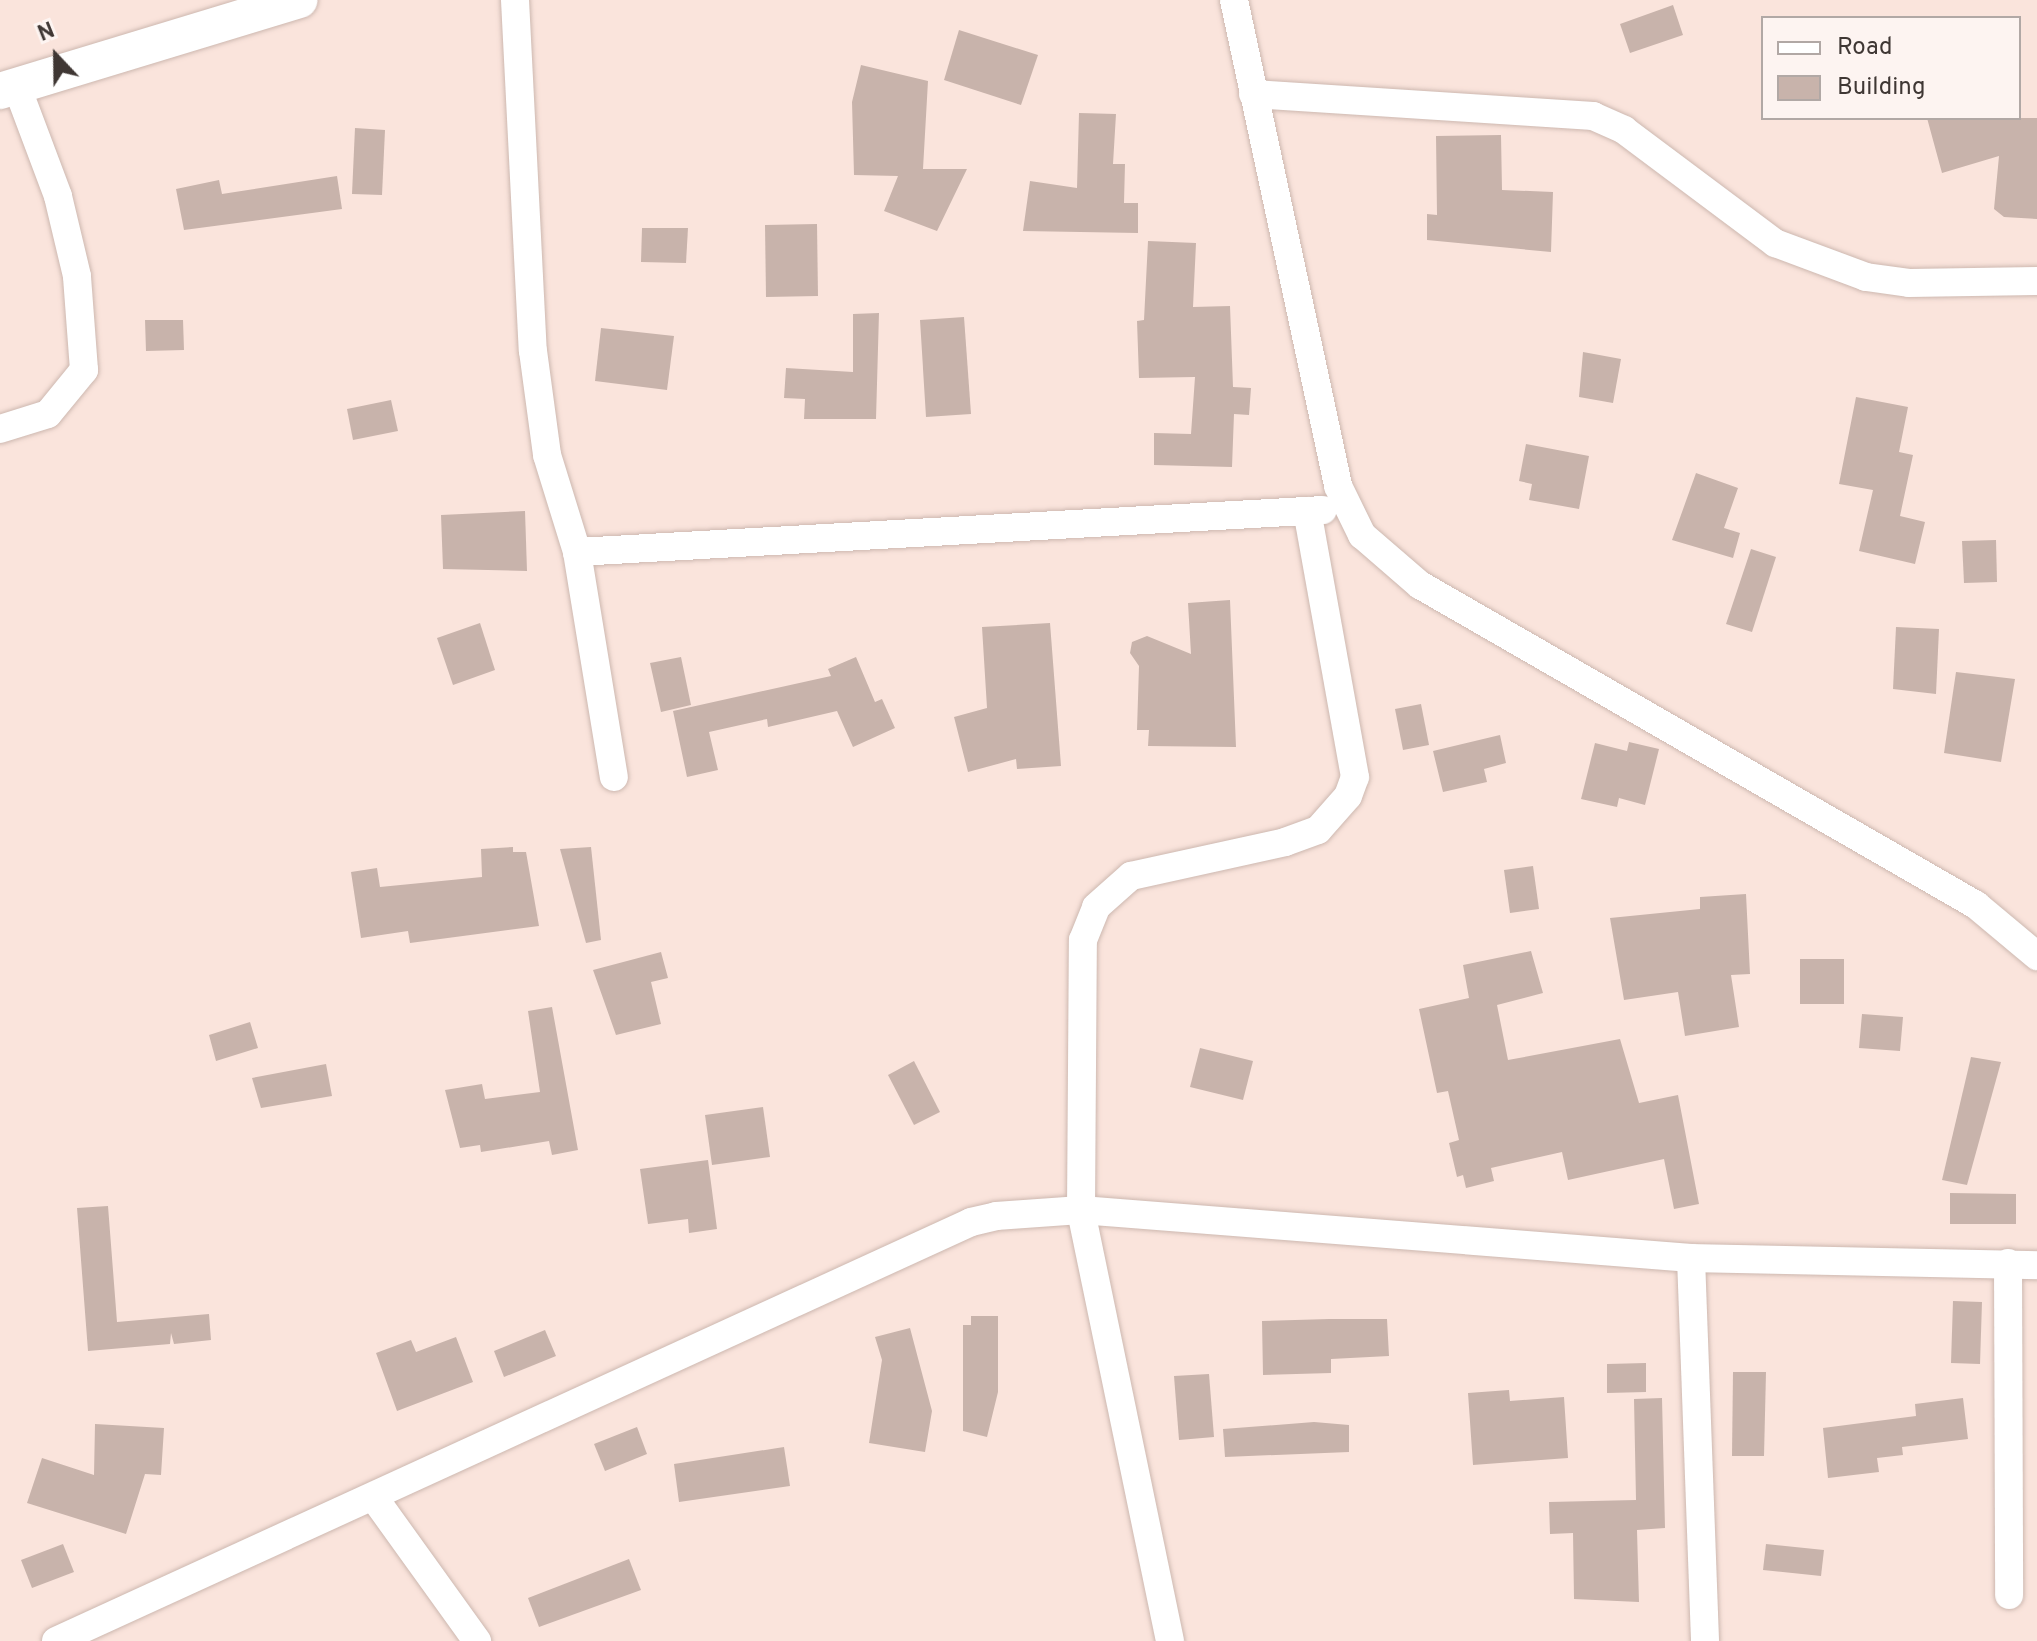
<!DOCTYPE html>
<html>
<head>
<meta charset="utf-8">
<style>
	body { margin:0 }
	#map { position:relative; width:2037px; height:1641px; overflow:hidden; background:#fae4dc; font-family:Overpass,sans-serif }
	div>[style] { position:absolute }
	.building>* { inset:0; background:#c8b3ab }
	.roads { filter:drop-shadow(0 0 2px #cdb8b0) drop-shadow(0 0 2px #cdb8b0) }
	.minor>* { height:28px; margin:-14px; padding:0 14px; transform-origin:14px; border-radius:14px; background:#fff }
	.tertiary>* { height:36px; margin:-18px; padding:0 18px; transform-origin:18px; border-radius:18px; background:#fff }
	span { translate:-50% -50%; white-space:nowrap; text-align:center; line-height:1.15; -webkit-text-stroke:6px #fdf4f1; paint-order:stroke }
	.legend { position:absolute; left:1761px; top:16px; width:260px; height:104px; box-sizing:border-box; background:#fdf4f1; border:2px solid #b1a8a5; margin:0; padding:10px 14px; list-style:none; font-size:24px; color:#3f3734 }
	.legend li { display:flex; align-items:center; gap:16px; height:40px }
	.legend b { width:40px; border:2px solid #b1a8a5 }
	.north { position:absolute; left:16px; top:16px; width:80px; height:80px; -webkit-text-stroke:6px #fdf4f1; paint-order:stroke; rotate:338deg; font-size:22px; font-weight:700; line-height:32px; text-align:center; color:#3f3734 }
	.north::after { content:''; display:block; margin:auto; width:28px; height:36px; background:#3f3734; clip-path:polygon(50% 0,100% 100%,50% 72%,0 100%) }
</style>
</head>
<body>
<div id="map">
	<div class="building">
		<div style="clip-path:polygon(1673px 5px,1683px 35px,1630px 53px,1620px 24px)"></div>
		<div style="clip-path:polygon(959px 30px,1038px 55px,1021px 105px,944px 80px)"></div>
		<div style="clip-path:polygon(861px 65px,928px 81px,923px 169px,967px 169px,937px 231px,884px 211px,898px 176px,854px 175px,852px 102px)"></div>
		<div style="clip-path:polygon(1079px 113px,1116px 114px,1113px 164px,1125px 164px,1124px 203px,1138px 203px,1138px 233px,1023px 231px,1030px 181px,1077px 188px)"></div>
		<div style="clip-path:polygon(1927px 118px,2037px 118px,2037px 219px,2004px 217px,1994px 209px,1999px 156px,1942px 173px)"></div>
		<div style="clip-path:polygon(355px 128px,385px 130px,382px 195px,352px 194px)"></div>
		<div style="clip-path:polygon(1501px 135px,1502px 190px,1553px 192px,1551px 252px,1427px 240px,1427px 214px,1437px 215px,1436px 136px)"></div>
		<div style="clip-path:polygon(337px 176px,342px 209px,184px 230px,176px 189px,219px 180px,222px 194px)"></div>
		<div style="clip-path:polygon(817px 224px,818px 296px,766px 297px,765px 225px)"></div>
		<div style="clip-path:polygon(642px 228px,688px 228px,686px 263px,641px 262px)"></div>
		<div style="clip-path:polygon(1148px 241px,1196px 243px,1193px 307px,1230px 306px,1233px 387px,1251px 388px,1249px 415px,1234px 414px,1232px 467px,1154px 465px,1154px 433px,1191px 434px,1195px 377px,1139px 378px,1137px 321px,1144px 320px)"></div>
		<div style="clip-path:polygon(879px 313px,876px 419px,804px 419px,805px 399px,784px 398px,786px 368px,853px 372px,853px 314px)"></div>
		<div style="clip-path:polygon(964px 317px,971px 414px,926px 417px,920px 320px)"></div>
		<div style="clip-path:polygon(145px 320px,183px 320px,184px 350px,146px 351px)"></div>
		<div style="clip-path:polygon(601px 328px,674px 336px,667px 390px,595px 381px)"></div>
		<div style="clip-path:polygon(1583px 352px,1621px 359px,1613px 403px,1579px 397px)"></div>
		<div style="clip-path:polygon(1856px 397px,1908px 407px,1899px 452px,1913px 455px,1900px 516px,1925px 522px,1915px 564px,1859px 551px,1873px 490px,1839px 484px)"></div>
		<div style="clip-path:polygon(391px 400px,398px 431px,353px 440px,347px 409px)"></div>
		<div style="clip-path:polygon(1526px 444px,1589px 456px,1579px 509px,1529px 500px,1532px 484px,1519px 481px)"></div>
		<div style="clip-path:polygon(1696px 473px,1738px 488px,1724px 528px,1740px 533px,1733px 558px,1672px 540px)"></div>
		<div style="clip-path:polygon(525px 511px,527px 571px,443px 569px,441px 515px)"></div>
		<div style="clip-path:polygon(1996px 540px,1997px 582px,1964px 583px,1962px 541px)"></div>
		<div style="clip-path:polygon(1751px 549px,1776px 557px,1752px 632px,1726px 624px)"></div>
		<div style="clip-path:polygon(1230px 600px,1236px 747px,1148px 746px,1149px 730px,1137px 730px,1139px 666px,1130px 653px,1132px 642px,1147px 636px,1191px 654px,1188px 603px)"></div>
		<div style="clip-path:polygon(480px 623px,495px 670px,453px 685px,437px 638px)"></div>
		<div style="clip-path:polygon(1050px 623px,1061px 766px,1017px 769px,1016px 759px,968px 772px,954px 717px,987px 708px,982px 627px)"></div>
		<div style="clip-path:polygon(1896px 627px,1939px 629px,1936px 694px,1893px 689px)"></div>
		<div style="clip-path:polygon(681px 657px,691px 705px,661px 712px,650px 663px)"></div>
		<div style="clip-path:polygon(856px 657px,875px 702px,882px 699px,895px 728px,853px 747px,837px 711px,768px 727px,767px 719px,709px 732px,718px 770px,687px 777px,673px 711px,831px 676px,828px 669px)"></div>
		<div style="clip-path:polygon(1956px 672px,2015px 679px,2001px 762px,1944px 753px)"></div>
		<div style="clip-path:polygon(1421px 704px,1429px 745px,1403px 750px,1395px 709px)"></div>
		<div style="clip-path:polygon(1500px 735px,1506px 763px,1484px 769px,1487px 782px,1443px 792px,1433px 751px)"></div>
		<div style="clip-path:polygon(1629px 742px,1659px 749px,1645px 805px,1619px 798px,1617px 807px,1581px 799px,1595px 743px,1627px 751px)"></div>
		<div style="clip-path:polygon(513px 847px,513px 852px,526px 852px,539px 926px,410px 943px,408px 931px,361px 938px,351px 872px,377px 868px,380px 887px,482px 877px,481px 849px)"></div>
		<div style="clip-path:polygon(591px 847px,601px 940px,586px 943px,560px 849px)"></div>
		<div style="clip-path:polygon(1533px 866px,1539px 909px,1510px 913px,1504px 870px)"></div>
		<div style="clip-path:polygon(1746px 894px,1750px 974px,1731px 975px,1739px 1027px,1685px 1036px,1678px 992px,1624px 1000px,1610px 918px,1700px 909px,1700px 897px)"></div>
		<div style="clip-path:polygon(1531px 951px,1543px 993px,1497px 1005px,1508px 1060px,1620px 1039px,1639px 1103px,1678px 1095px,1699px 1204px,1674px 1209px,1664px 1159px,1568px 1180px,1562px 1152px,1491px 1168px,1494px 1181px,1466px 1188px,1463px 1175px,1457px 1177px,1449px 1143px,1459px 1140px,1448px 1091px,1437px 1093px,1419px 1009px,1469px 998px,1463px 965px)"></div>
		<div style="clip-path:polygon(661px 952px,668px 978px,651px 982px,661px 1024px,616px 1035px,593px 970px)"></div>
		<div style="clip-path:polygon(1800px 959px,1844px 959px,1844px 1004px,1800px 1004px)"></div>
		<div style="clip-path:polygon(552px 1007px,578px 1150px,552px 1155px,549px 1141px,481px 1152px,480px 1145px,460px 1148px,445px 1090px,482px 1084px,485px 1099px,540px 1092px,528px 1011px)"></div>
		<div style="clip-path:polygon(1862px 1014px,1903px 1017px,1900px 1051px,1859px 1048px)"></div>
		<div style="clip-path:polygon(250px 1022px,258px 1048px,216px 1061px,209px 1035px)"></div>
		<div style="clip-path:polygon(1200px 1048px,1253px 1061px,1243px 1100px,1190px 1087px)"></div>
		<div style="clip-path:polygon(1971px 1057px,2001px 1062px,1967px 1185px,1942px 1180px)"></div>
		<div style="clip-path:polygon(914px 1061px,940px 1112px,914px 1125px,888px 1075px)"></div>
		<div style="clip-path:polygon(326px 1064px,332px 1096px,261px 1108px,252px 1078px)"></div>
		<div style="clip-path:polygon(763px 1107px,770px 1157px,712px 1165px,705px 1115px)"></div>
		<div style="clip-path:polygon(708px 1160px,717px 1229px,689px 1233px,688px 1219px,648px 1224px,640px 1169px)"></div>
		<div style="clip-path:polygon(1950px 1193px,2016px 1194px,2016px 1224px,1950px 1224px)"></div>
		<div style="clip-path:polygon(108px 1206px,117px 1322px,209px 1314px,211px 1340px,174px 1344px,171px 1333px,170px 1344px,88px 1351px,77px 1208px)"></div>
		<div style="clip-path:polygon(1953px 1301px,1982px 1302px,1980px 1364px,1951px 1363px)"></div>
		<div style="clip-path:polygon(971px 1316px,998px 1316px,998px 1392px,987px 1437px,963px 1431px,963px 1325px,971px 1325px)"></div>
		<div style="clip-path:polygon(1329px 1319px,1387px 1319px,1389px 1356px,1331px 1359px,1331px 1373px,1263px 1375px,1262px 1321px)"></div>
		<div style="clip-path:polygon(910px 1328px,932px 1411px,925px 1452px,869px 1443px,882px 1360px,875px 1337px)"></div>
		<div style="clip-path:polygon(545px 1330px,556px 1356px,504px 1377px,494px 1351px)"></div>
		<div style="clip-path:polygon(456px 1337px,473px 1382px,397px 1411px,376px 1353px,411px 1340px,416px 1352px)"></div>
		<div style="clip-path:polygon(1646px 1363px,1646px 1392px,1607px 1393px,1607px 1364px)"></div>
		<div style="clip-path:polygon(1733px 1372px,1766px 1372px,1764px 1456px,1732px 1456px)"></div>
		<div style="clip-path:polygon(1209px 1374px,1214px 1437px,1179px 1440px,1174px 1376px)"></div>
		<div style="clip-path:polygon(1509px 1390px,1510px 1401px,1564px 1397px,1568px 1458px,1473px 1465px,1468px 1393px)"></div>
		<div style="clip-path:polygon(1662px 1398px,1665px 1528px,1637px 1530px,1639px 1602px,1574px 1599px,1573px 1533px,1550px 1534px,1549px 1502px,1636px 1500px,1634px 1399px)"></div>
		<div style="clip-path:polygon(1963px 1398px,1968px 1439px,1902px 1447px,1903px 1455px,1877px 1458px,1879px 1472px,1828px 1478px,1823px 1428px,1916px 1416px,1915px 1404px)"></div>
		<div style="clip-path:polygon(1314px 1422px,1349px 1425px,1349px 1452px,1225px 1457px,1223px 1429px)"></div>
		<div style="clip-path:polygon(95px 1424px,164px 1428px,161px 1475px,145px 1474px,126px 1534px,27px 1503px,42px 1458px,94px 1475px)"></div>
		<div style="clip-path:polygon(637px 1427px,647px 1454px,605px 1471px,594px 1444px)"></div>
		<div style="clip-path:polygon(784px 1447px,790px 1486px,679px 1502px,674px 1464px)"></div>
		<div style="clip-path:polygon(63px 1544px,74px 1572px,32px 1588px,21px 1560px)"></div>
		<div style="clip-path:polygon(1766px 1544px,1824px 1550px,1821px 1576px,1763px 1570px)"></div>
		<div style="clip-path:polygon(629px 1559px,641px 1590px,539px 1627px,528px 1598px)"></div>
	</div>
	<div class="roads">
		<div class="minor">
			<div style="left:515px;top:0;width:351px;rotate:87.1deg"></div>
			<div style="left:533px;top:351px;width:105px;rotate:82.3deg"></div>
			<div style="left:547px;top:455px;width:102px;rotate:72.8deg"></div>
			<div style="left:577px;top:552px;width:228px;rotate:80.7deg"></div>
			<div style="left:1234px;top:0;width:497px;rotate:77.9deg"></div>
			<div style="left:1338px;top:486px;width:55px;rotate:63.9deg"></div>
			<div style="left:1362px;top:535px;width:77px;rotate:40.8deg"></div>
			<div style="left:1420px;top:585px;width:642px;rotate:29.92deg"></div>
			<div style="left:1976px;top:905px;width:80px;rotate:39.9deg"></div>
			<div style="left:1253px;top:94px;width:341px;rotate:3.7deg"></div>
			<div style="left:1593px;top:116px;width:34px;rotate:24deg"></div>
			<div style="left:1624px;top:130px;width:189px;rotate:36.8deg"></div>
			<div style="left:1775px;top:243px;width:97px;rotate:20.5deg"></div>
			<div style="left:1866px;top:277px;width:43px;rotate:7.9deg"></div>
			<div style="left:1909px;top:283px;width:128px;rotate:-0.9deg"></div>
			<div style="left:0;top:429px;width:50px;rotate:-17.4deg"></div>
			<div style="left:48px;top:414px;width:57px;rotate:-50.7deg"></div>
			<div style="left:84px;top:370px;width:94px;rotate:-94.3deg"></div>
			<div style="left:77px;top:276px;width:82px;rotate:-103.4deg"></div>
			<div style="left:58px;top:196px;width:116px;rotate:-110.6deg"></div>
			<div style="left:577px;top:552px;width:747px;rotate:-3.22deg"></div>
			<div style="left:1691px;top:1258px;width:383px;rotate:87.9deg"></div>
			<div style="left:2008px;top:1263px;width:332px;rotate:89.8deg"></div>
			<div style="left:375px;top:1499px;width:175px;rotate:54.3deg"></div>
			<div style="left:56px;top:1641px;width:1006px;rotate:-24.6deg"></div>
			<div style="left:971px;top:1222px;width:26px;rotate:-13deg"></div>
			<div style="left:996px;top:1216px;width:85px;rotate:-4deg"></div>
			<div style="left:1081px;top:1210px;width:612px;rotate:4.5deg"></div>
			<div style="left:1691px;top:1258px;width:346px;rotate:1.2deg"></div>
			<div style="left:1170px;top:1641px;width:440px;rotate:-101.7deg"></div>
			<div style="left:1081px;top:1210px;width:270px;rotate:-89.6deg"></div>
			<div style="left:1083px;top:940px;width:35px;rotate:-68deg"></div>
			<div style="left:1096px;top:907px;width:47px;rotate:-41.5deg"></div>
			<div style="left:1131px;top:876px;width:158px;rotate:-12.4deg"></div>
			<div style="left:1285px;top:842px;width:35px;rotate:-20deg"></div>
			<div style="left:1318px;top:830px;width:45px;rotate:-48.6deg"></div>
			<div style="left:1348px;top:796px;width:20px;rotate:-70deg"></div>
			<div style="left:1355px;top:777px;width:270px;rotate:-100.2deg"></div>
		</div>
		<div class="tertiary">
			<div style="left:0;top:91px;width:313px;rotate:-16.9deg"></div>
		</div>
	</div>
	<ul class="legend">
	<li><b style="height:10px;background:#fff"></b>Road</li>
	<li><b style="height:22px;background:#c8b3ab"></b>Building</li>
	</ul>
	<div class="north">N</div>
</div>
</body>
</html>
